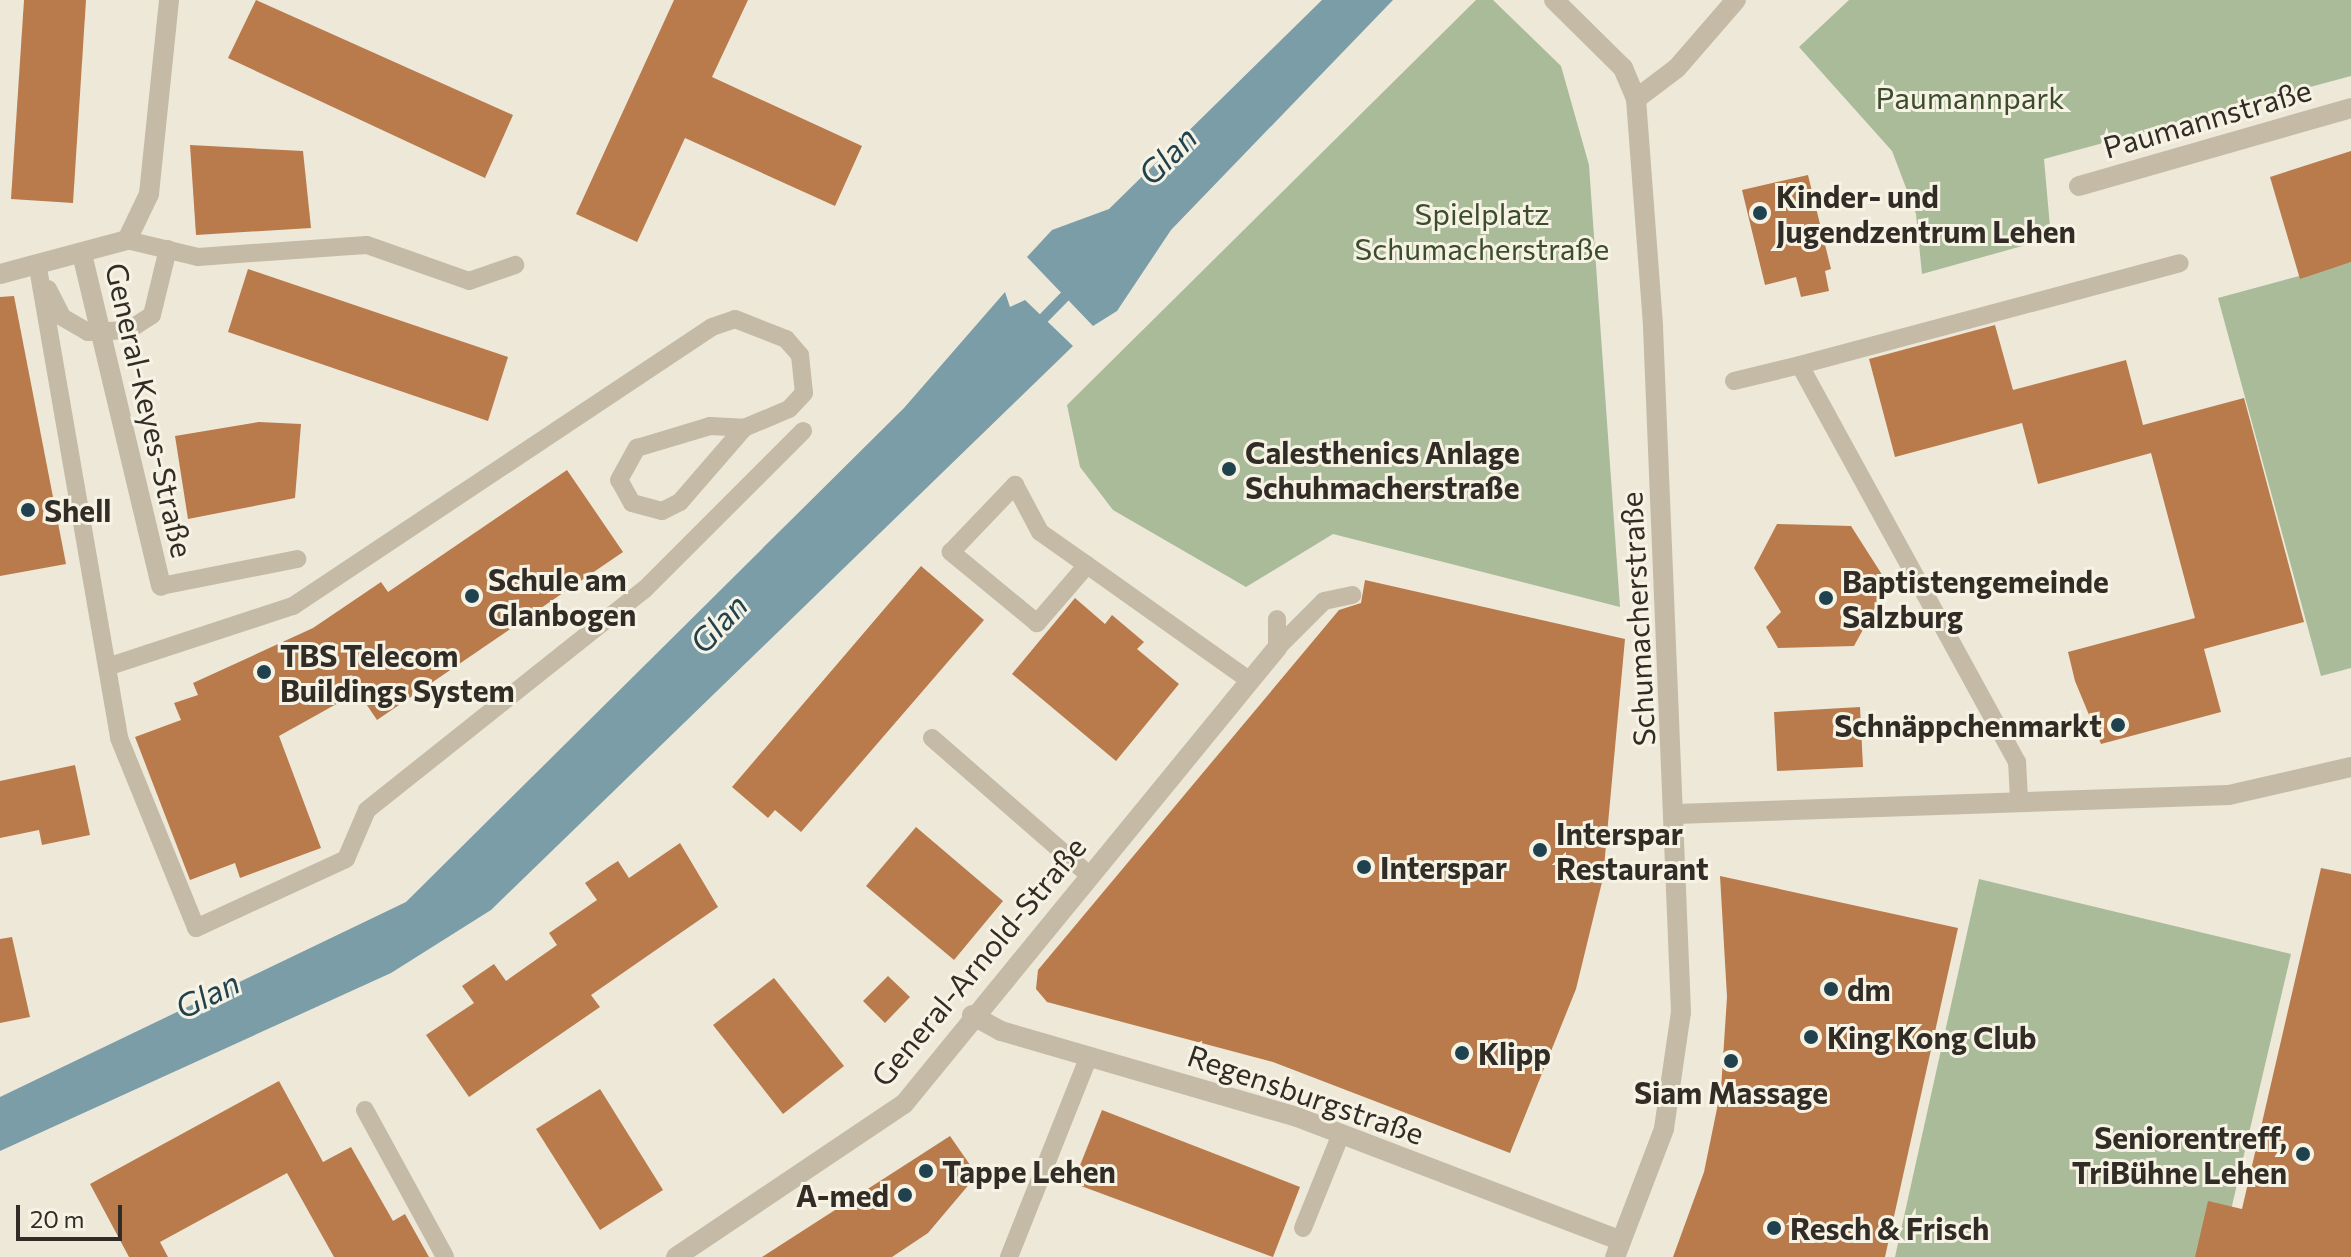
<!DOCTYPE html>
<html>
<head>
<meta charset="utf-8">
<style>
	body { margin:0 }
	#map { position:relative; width:2351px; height:1257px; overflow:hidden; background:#eee8d9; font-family:Commissioner,sans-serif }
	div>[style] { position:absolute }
	.green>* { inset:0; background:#aabb9a }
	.water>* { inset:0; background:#7b9da8 }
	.stream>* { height:11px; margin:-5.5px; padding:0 5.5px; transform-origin:5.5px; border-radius:5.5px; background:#7b9da8 }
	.building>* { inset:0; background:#b97b4b }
	.service>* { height:18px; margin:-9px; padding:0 9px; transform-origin:9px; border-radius:9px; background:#c4baa6 }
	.minor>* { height:20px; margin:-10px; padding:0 10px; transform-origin:10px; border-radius:10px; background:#c4baa6 }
	.dots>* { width:22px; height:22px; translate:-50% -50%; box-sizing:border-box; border:4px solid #f6f2e4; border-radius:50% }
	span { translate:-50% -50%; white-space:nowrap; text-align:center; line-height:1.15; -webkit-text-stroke:6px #f6f2e4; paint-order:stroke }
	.park-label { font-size:30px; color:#3b4d2c }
	.street-label { font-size:30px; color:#312c26 }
	.poi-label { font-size:30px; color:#312c26; font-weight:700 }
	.left { translate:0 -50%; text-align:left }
	.right { translate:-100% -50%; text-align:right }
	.water-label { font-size:32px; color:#20424e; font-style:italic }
	.scale { position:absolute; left:16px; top:1205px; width:106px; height:36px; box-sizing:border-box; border:4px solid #312c26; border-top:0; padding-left:10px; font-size:24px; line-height:28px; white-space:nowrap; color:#312c26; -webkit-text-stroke:6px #f6f2e4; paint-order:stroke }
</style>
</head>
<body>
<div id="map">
	<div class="green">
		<div style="clip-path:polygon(1476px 0,1493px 0,1561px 66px,1589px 165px,1620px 607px,1333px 534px,1246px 587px,1113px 510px,1080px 467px,1067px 405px)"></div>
		<div style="clip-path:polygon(1849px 0,2351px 0,2351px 76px,2044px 159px,2051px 238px,1922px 274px,1916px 214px,1892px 151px,1799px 47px)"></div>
		<div style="clip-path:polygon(2351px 262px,2351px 668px,2321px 676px,2218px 298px)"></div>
		<div style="clip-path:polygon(1979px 879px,2291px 954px,2220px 1257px,1895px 1257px)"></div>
	</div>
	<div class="water">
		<div style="clip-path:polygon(1322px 0,1393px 0,1171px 230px,1117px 311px,1093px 326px,1027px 257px,1052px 230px,1109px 209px)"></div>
		<div style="clip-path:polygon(1005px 292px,1010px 307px,1025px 300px,1073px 346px,491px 910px,391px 973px,0 1151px,0 1097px,406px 902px,904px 408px)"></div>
	</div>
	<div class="stream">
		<div style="left:1034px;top:327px;width:54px;rotate:-45.7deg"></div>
	</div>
	<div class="building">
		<div style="clip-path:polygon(24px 0,86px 0,73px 203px,11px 199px)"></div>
		<div style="clip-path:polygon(256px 0,513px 115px,485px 178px,228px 58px)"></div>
		<div style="clip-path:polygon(674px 0,748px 0,712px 77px,862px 146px,835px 206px,685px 138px,637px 242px,576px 214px)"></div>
		<div style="clip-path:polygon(190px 145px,303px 151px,311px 228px,196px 235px)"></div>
		<div style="clip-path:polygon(2351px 151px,2351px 262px,2300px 279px,2270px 177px)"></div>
		<div style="clip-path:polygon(1808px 175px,1831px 269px,1825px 271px,1829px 291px,1801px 297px,1796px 277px,1765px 285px,1742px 190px)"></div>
		<div style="clip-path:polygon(248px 269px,508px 357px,488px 421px,228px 332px)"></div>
		<div style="clip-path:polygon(14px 296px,66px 564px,0 576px,0 297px)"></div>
		<div style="clip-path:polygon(1995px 325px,2013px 390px,2126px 360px,2143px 425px,2244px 398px,2304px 622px,2204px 649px,2221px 712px,2101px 744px,2075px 681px,2068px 652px,2195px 618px,2151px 453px,2038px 484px,2022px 423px,1895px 457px,1869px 359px)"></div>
		<div style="clip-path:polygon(259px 422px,301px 424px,295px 498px,188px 519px,175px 436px)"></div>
		<div style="clip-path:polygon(567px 470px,623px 552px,377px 720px,358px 692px,279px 736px,321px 848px,240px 878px,235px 863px,190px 880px,135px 737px,181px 720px,174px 703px,198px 695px,193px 683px,313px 628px,381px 582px,388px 592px)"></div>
		<div style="clip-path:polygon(1777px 524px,1851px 526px,1888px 584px,1854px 646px,1778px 648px,1766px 627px,1781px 612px,1754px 568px)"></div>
		<div style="clip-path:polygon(921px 566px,984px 620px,801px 832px,775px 810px,768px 818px,732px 787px)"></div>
		<div style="clip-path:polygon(1365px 580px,1625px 639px,1603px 878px,1576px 989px,1510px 1153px,1273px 1062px,1047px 1002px,1036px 989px,1038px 970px,1339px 610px,1361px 603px)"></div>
		<div style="clip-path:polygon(1075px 598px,1105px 624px,1112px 615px,1144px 642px,1137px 649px,1179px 684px,1116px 761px,1012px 674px)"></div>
		<div style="clip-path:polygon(1860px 707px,1863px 767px,1777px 771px,1774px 712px)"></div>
		<div style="clip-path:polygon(75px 765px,90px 835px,42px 845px,39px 830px,0 838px,0 781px)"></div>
		<div style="clip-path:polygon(916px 827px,1003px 901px,954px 960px,866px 886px)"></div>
		<div style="clip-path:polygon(680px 843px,718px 907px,591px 995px,600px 1007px,469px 1097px,426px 1035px,474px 1003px,462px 986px,494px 964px,506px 981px,557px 945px,549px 933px,597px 900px,585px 883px,610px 866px,618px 861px,629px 878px)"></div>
		<div style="clip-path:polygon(2321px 868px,2351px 874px,2351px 1257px,2195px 1257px,2208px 1201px,2242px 1209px)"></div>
		<div style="clip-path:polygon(1720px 876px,1958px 928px,1885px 1257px,1673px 1257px,1704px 1172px,1721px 1089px,1727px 997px)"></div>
		<div style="clip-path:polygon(12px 937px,30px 1017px,0 1023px,0 939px)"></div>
		<div style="clip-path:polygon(888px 976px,910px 997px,885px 1023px,863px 1001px)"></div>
		<div style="clip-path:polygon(774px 978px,844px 1066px,783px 1114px,713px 1025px)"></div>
		<div style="clip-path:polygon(279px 1081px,323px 1162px,351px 1147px,393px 1221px,405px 1214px,429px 1257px,334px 1257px,287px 1173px,160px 1242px,168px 1257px,129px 1257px,90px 1184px)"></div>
		<div style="clip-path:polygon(600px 1089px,663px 1190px,600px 1230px,536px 1129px)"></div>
		<div style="clip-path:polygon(1102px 1110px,1300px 1187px,1273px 1257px,1073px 1183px)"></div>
		<div style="clip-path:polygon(950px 1136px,977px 1175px,928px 1233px,892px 1257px,762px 1257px)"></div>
	</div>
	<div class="service">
		<div style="left:127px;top:240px;width:73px;rotate:13.5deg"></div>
		<div style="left:198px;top:257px;width:169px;rotate:-4.1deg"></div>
		<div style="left:367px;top:245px;width:108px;rotate:19.4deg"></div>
		<div style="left:469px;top:281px;width:49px;rotate:-19.2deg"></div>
		<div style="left:38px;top:268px;width:477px;rotate:80.2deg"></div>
		<div style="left:119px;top:738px;width:205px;rotate:67.9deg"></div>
		<div style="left:196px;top:928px;width:165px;rotate:-24.7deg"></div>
		<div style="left:346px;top:859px;width:53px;rotate:-66.8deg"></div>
		<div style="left:367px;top:810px;width:354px;rotate:-38.5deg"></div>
		<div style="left:644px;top:590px;width:225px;rotate:-45deg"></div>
		<div style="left:48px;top:289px;width:31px;rotate:63deg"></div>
		<div style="left:62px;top:317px;width:30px;rotate:30deg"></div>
		<div style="left:88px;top:332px;width:41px;rotate:-2.8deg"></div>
		<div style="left:129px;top:330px;width:27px;rotate:-33deg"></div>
		<div style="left:152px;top:315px;width:68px;rotate:-76.4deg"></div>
		<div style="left:1734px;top:381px;width:68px;rotate:-13.6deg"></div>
		<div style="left:1087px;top:565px;width:77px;rotate:130.8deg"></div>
		<div style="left:1037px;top:623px;width:112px;rotate:-140.5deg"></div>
		<div style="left:951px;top:552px;width:93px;rotate:-46.3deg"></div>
		<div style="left:1015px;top:485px;width:53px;rotate:62deg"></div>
		<div style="left:1040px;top:532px;width:57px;rotate:35.1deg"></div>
		<div style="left:1087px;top:565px;width:199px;rotate:35.4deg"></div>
		<div style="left:161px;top:586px;width:139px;rotate:-11.2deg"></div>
		<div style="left:1277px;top:648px;width:66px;rotate:-45deg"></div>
		<div style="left:1324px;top:601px;width:29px;rotate:-12deg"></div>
		<div style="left:1277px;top:648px;width:29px;rotate:-90deg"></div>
		<div style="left:110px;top:666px;width:193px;rotate:-18.2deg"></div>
		<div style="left:293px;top:606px;width:503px;rotate:-33.66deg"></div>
		<div style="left:712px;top:327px;width:24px;rotate:-19deg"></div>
		<div style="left:735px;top:319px;width:55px;rotate:21.4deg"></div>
		<div style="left:786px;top:339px;width:21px;rotate:49deg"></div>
		<div style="left:800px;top:355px;width:38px;rotate:84deg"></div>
		<div style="left:804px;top:393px;width:22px;rotate:133deg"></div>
		<div style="left:789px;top:409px;width:49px;rotate:157.1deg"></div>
		<div style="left:744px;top:428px;width:98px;rotate:130.9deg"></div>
		<div style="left:680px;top:502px;width:20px;rotate:153deg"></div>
		<div style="left:662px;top:511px;width:31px;rotate:-165deg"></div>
		<div style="left:632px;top:503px;width:26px;rotate:-119deg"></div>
		<div style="left:619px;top:480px;width:37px;rotate:-61deg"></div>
		<div style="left:637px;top:448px;width:76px;rotate:-16.8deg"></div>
		<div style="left:710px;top:426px;width:34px;rotate:3deg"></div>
		<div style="left:932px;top:738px;width:208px;rotate:41.1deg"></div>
		<div style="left:2019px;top:799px;width:37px;rotate:-93deg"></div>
		<div style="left:2017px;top:762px;width:452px;rotate:-118.7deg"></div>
		<div style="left:1800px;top:365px;width:393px;rotate:-15deg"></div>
		<div style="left:365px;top:1110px;width:167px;rotate:61.4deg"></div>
		<div style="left:1303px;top:1228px;width:101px;rotate:-68deg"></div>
		<div style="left:1009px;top:1257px;width:216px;rotate:-68.3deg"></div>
	</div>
	<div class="minor">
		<div style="left:1554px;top:0;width:97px;rotate:44.6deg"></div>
		<div style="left:1623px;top:68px;width:34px;rotate:67deg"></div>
		<div style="left:1636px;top:99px;width:229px;rotate:85.7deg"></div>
		<div style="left:1653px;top:327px;width:686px;rotate:87.66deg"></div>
		<div style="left:1681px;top:1012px;width:118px;rotate:98.3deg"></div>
		<div style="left:1664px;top:1129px;width:137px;rotate:110.9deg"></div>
		<div style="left:1636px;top:99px;width:51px;rotate:-37.1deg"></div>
		<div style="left:1677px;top:68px;width:90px;rotate:-49.1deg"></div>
		<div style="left:2079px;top:186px;width:283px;rotate:-16deg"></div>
		<div style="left:82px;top:254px;width:341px;rotate:76.6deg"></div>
		<div style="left:0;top:274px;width:131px;rotate:-15deg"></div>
		<div style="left:127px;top:240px;width:51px;rotate:-64.4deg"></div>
		<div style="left:149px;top:194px;width:195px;rotate:-84.1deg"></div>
		<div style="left:1676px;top:814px;width:553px;rotate:-1.97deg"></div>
		<div style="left:2229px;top:795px;width:125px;rotate:-12.9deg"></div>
		<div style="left:972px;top:1015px;width:33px;rotate:29deg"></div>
		<div style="left:1001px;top:1031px;width:308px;rotate:16.2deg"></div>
		<div style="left:1297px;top:1117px;width:345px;rotate:20.9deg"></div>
		<div style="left:676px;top:1257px;width:275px;rotate:-33.9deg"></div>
		<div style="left:904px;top:1104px;width:589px;rotate:-50.72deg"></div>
	</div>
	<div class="dots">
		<div style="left:1760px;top:213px;background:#20424e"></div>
		<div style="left:1229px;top:469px;background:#20424e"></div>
		<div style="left:28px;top:510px;background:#20424e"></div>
		<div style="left:472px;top:596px;background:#20424e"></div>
		<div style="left:1826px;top:598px;background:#20424e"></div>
		<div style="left:264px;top:672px;background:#20424e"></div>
		<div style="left:2118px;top:725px;background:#20424e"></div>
		<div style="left:1540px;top:850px;background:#20424e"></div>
		<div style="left:1364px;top:867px;background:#20424e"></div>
		<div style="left:1831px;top:989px;background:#20424e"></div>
		<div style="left:1811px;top:1037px;background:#20424e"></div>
		<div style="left:1462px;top:1053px;background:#20424e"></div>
		<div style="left:1731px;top:1061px;background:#20424e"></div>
		<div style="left:2303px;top:1154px;background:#20424e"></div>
		<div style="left:926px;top:1171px;background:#20424e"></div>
		<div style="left:905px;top:1195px;background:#20424e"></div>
		<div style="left:1774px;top:1228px;background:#20424e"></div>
	</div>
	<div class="park-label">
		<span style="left:1970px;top:97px">Paumannpark</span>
		<span style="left:1482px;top:230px">Spielplatz<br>Schumacherstraße</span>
	</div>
	<div class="street-label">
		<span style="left:2207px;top:118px;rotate:-16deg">Paumannstraße</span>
		<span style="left:150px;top:410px;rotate:77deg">General-Keyes-Straße</span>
		<span style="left:1637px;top:619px;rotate:-93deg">Schumacherstraße</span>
		<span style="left:978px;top:961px;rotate:-50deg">General-Arnold-Straße</span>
		<span style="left:1306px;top:1094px;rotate:19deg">Regensburgstraße</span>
	</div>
	<div class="poi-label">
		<span class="left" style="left:1776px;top:213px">Kinder- und<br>Jugendzentrum Lehen</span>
		<span class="left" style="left:1245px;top:469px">Calesthenics Anlage<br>Schuhmacherstraße</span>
		<span class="left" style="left:44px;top:510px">Shell</span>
		<span class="left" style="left:488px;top:596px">Schule am<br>Glanbogen</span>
		<span class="left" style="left:1842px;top:598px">Baptistengemeinde<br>Salzburg</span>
		<span class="left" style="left:280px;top:672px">TBS Telecom<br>Buildings System</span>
		<span class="right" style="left:2102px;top:725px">Schnäppchenmarkt</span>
		<span class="left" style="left:1556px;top:850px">Interspar<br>Restaurant</span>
		<span class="left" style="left:1380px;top:867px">Interspar</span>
		<span class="left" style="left:1847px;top:989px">dm</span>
		<span class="left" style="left:1827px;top:1037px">King Kong Club</span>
		<span class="left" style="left:1478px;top:1053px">Klipp</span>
		<span style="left:1731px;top:1092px">Siam Massage</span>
		<span class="right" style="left:2287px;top:1154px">Seniorentreff,<br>TriBühne Lehen</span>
		<span class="left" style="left:942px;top:1171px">Tappe Lehen</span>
		<span class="right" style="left:889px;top:1195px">A-med</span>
		<span class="left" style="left:1790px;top:1228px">Resch &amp; Frisch</span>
	</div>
	<div class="water-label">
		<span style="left:1167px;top:155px;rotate:-45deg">Glan</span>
		<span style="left:718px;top:623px;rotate:-47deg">Glan</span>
		<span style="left:207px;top:994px;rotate:-26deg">Glan</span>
	</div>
	<div class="scale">20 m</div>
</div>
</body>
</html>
